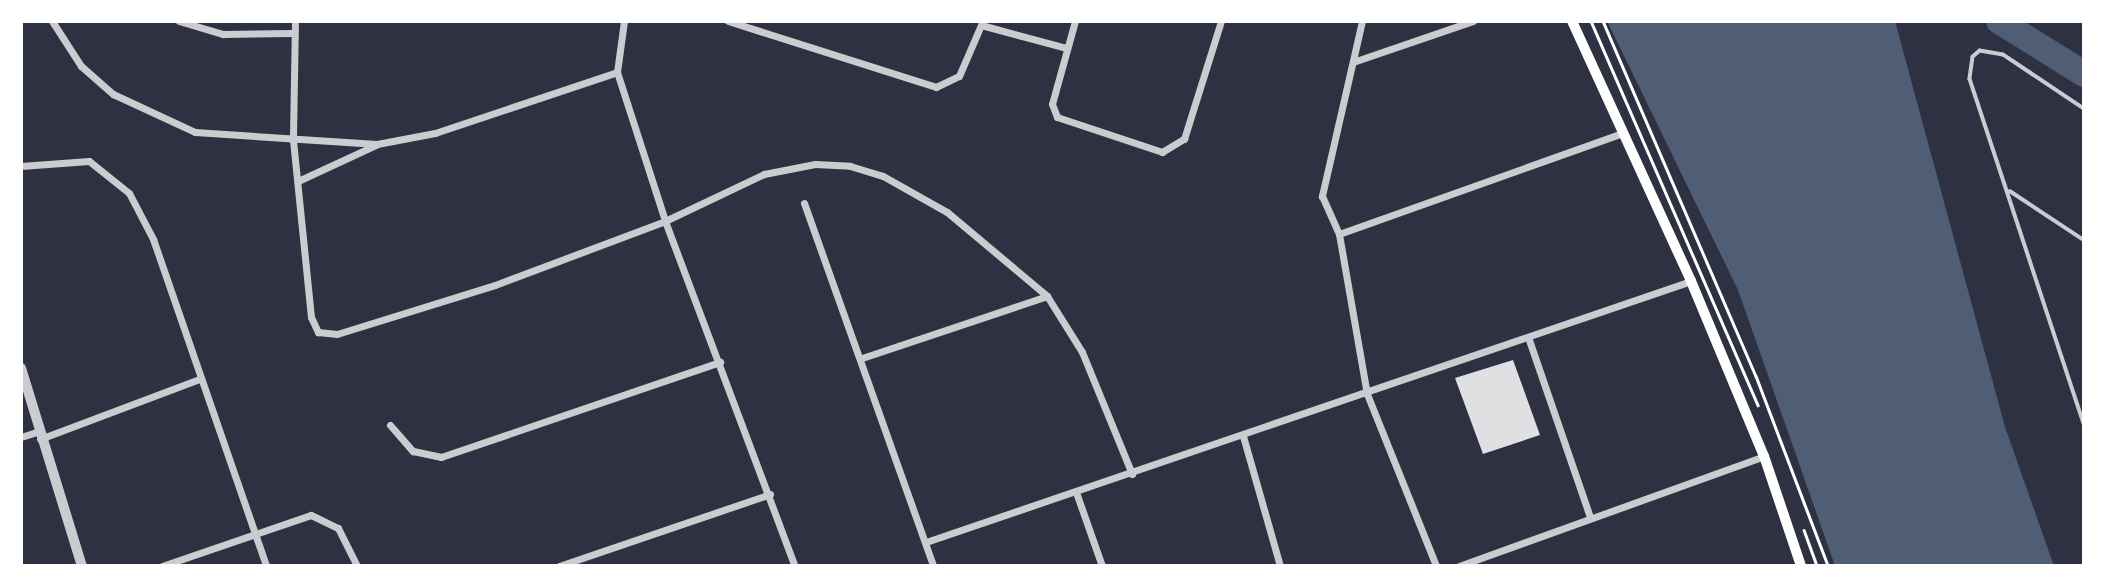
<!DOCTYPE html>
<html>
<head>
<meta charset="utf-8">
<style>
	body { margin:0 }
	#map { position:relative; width:2105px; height:587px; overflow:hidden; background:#2d3142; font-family:"Fira Sans Condensed",sans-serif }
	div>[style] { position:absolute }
	.water>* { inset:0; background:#4f5d75 }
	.river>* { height:26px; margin:-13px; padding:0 13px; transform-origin:13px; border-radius:13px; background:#4f5d75 }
	.building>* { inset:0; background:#e0e0e3 }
	.path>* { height:2.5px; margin:-1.25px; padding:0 1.25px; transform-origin:1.25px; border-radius:1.25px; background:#fff }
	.service>* { height:3.5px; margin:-1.75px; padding:0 1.75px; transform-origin:1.75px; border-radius:1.75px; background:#caccd0 }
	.minor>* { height:7px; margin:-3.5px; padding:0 3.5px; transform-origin:3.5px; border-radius:3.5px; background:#caccd0 }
	.tertiary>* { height:10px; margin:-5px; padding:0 5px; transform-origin:5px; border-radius:5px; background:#caccd0 }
	.secondary>* { height:10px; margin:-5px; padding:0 5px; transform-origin:5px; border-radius:5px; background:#fff }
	span { translate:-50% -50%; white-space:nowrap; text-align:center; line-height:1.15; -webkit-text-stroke:7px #fff; paint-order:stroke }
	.frame { position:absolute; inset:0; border:23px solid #fff; pointer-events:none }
</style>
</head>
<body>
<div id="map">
	<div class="water">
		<div style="clip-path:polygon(1607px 21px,1895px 21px,2005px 427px,2054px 566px,1835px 566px,1738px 290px)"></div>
	</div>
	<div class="river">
		<div style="left:1999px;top:21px;width:100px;rotate:31.9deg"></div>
	</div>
	<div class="building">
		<div style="clip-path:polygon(1513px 360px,1540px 435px,1483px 454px,1455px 378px)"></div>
	</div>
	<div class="path">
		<div style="left:1591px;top:21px;width:419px;rotate:66.5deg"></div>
		<div style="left:1603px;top:21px;width:387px;rotate:66.7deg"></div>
		<div style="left:1756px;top:376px;width:203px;rotate:69.2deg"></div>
		<div style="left:1804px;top:530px;width:38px;rotate:70deg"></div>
	</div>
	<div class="service">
		<div style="left:2084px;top:109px;width:97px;rotate:-146.3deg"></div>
		<div style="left:2003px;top:55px;width:23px;rotate:-170deg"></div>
		<div style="left:1980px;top:51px;width:9px;rotate:139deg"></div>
		<div style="left:1973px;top:57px;width:22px;rotate:98deg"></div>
		<div style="left:1970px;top:79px;width:362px;rotate:71.7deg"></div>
		<div style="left:2010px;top:191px;width:89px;rotate:33.5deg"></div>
	</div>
	<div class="minor">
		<div style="left:52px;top:21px;width:54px;rotate:57.2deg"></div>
		<div style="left:81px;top:66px;width:43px;rotate:41.2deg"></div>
		<div style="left:113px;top:94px;width:90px;rotate:24.9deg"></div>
		<div style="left:195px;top:132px;width:182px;rotate:3.8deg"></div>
		<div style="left:377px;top:144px;width:59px;rotate:-10.7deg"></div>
		<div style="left:435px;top:133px;width:192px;rotate:-18.5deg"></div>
		<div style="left:179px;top:21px;width:46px;rotate:16.5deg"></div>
		<div style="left:223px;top:34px;width:69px;rotate:-0.8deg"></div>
		<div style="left:295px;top:21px;width:119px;rotate:91deg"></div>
		<div style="left:293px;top:140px;width:178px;rotate:84.2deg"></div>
		<div style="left:311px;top:317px;width:17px;rotate:65deg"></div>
		<div style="left:318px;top:332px;width:19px;rotate:6deg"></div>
		<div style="left:337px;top:334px;width:165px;rotate:-17.2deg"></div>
		<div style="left:495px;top:285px;width:182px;rotate:-20.6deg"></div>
		<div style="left:665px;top:221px;width:110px;rotate:-25.4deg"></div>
		<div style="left:764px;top:174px;width:52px;rotate:-11.1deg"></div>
		<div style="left:815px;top:164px;width:35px;rotate:3deg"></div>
		<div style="left:850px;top:166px;width:34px;rotate:17deg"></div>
		<div style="left:883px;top:176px;width:73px;rotate:29.4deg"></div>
		<div style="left:947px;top:212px;width:131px;rotate:40deg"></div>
		<div style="left:1047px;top:296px;width:66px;rotate:58deg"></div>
		<div style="left:1082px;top:352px;width:132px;rotate:67.7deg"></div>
		<div style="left:624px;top:21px;width:51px;rotate:97.8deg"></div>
		<div style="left:617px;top:72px;width:157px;rotate:72.1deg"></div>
		<div style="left:665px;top:221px;width:369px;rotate:69.4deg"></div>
		<div style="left:728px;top:21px;width:218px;rotate:17.6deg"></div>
		<div style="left:936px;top:87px;width:25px;rotate:-26deg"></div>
		<div style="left:959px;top:76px;width:56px;rotate:-66.7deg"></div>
		<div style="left:981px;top:25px;width:88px;rotate:15.1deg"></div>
		<div style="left:1075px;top:21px;width:86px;rotate:105.5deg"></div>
		<div style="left:1052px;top:104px;width:14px;rotate:69deg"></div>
		<div style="left:1057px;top:117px;width:111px;rotate:18.4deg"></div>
		<div style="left:1162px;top:152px;width:26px;rotate:-31deg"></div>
		<div style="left:1184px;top:139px;width:124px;rotate:-72.6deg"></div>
		<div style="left:1362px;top:21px;width:180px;rotate:102.9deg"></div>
		<div style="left:1322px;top:196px;width:42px;rotate:65.9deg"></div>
		<div style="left:1339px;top:234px;width:162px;rotate:80.1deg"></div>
		<div style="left:1367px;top:394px;width:185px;rotate:68.1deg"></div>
		<div style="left:1353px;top:62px;width:127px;rotate:-18.9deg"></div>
		<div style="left:21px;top:166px;width:68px;rotate:-4.2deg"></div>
		<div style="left:89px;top:161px;width:51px;rotate:38.7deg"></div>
		<div style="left:129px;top:193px;width:52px;rotate:62.4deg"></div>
		<div style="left:153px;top:239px;width:346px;rotate:70.9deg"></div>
		<div style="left:298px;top:181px;width:86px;rotate:-24.8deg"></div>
		<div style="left:804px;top:203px;width:385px;rotate:70.4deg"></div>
		<div style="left:1339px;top:234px;width:300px;rotate:-19.6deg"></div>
		<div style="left:1528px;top:337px;width:190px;rotate:71deg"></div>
		<div style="left:862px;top:358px;width:195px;rotate:-18.5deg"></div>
		<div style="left:390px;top:425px;width:35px;rotate:49deg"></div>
		<div style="left:413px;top:451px;width:29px;rotate:12deg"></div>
		<div style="left:441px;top:457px;width:295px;rotate:-18.8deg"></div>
		<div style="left:1243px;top:436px;width:135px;rotate:74.1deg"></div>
		<div style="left:21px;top:437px;width:16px;rotate:-18deg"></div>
		<div style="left:40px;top:439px;width:171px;rotate:-20.6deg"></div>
		<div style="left:1077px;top:495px;width:75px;rotate:70.6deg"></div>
		<div style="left:926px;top:542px;width:808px;rotate:-18.84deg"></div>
		<div style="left:162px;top:566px;width:157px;rotate:-18.9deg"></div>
		<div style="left:311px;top:515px;width:30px;rotate:26deg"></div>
		<div style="left:338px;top:528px;width:42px;rotate:63.4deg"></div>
		<div style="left:559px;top:566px;width:223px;rotate:-18.8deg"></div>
		<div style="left:1459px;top:566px;width:324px;rotate:-19.8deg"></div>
	</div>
	<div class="tertiary">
		<div style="left:21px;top:368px;width:207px;rotate:72.9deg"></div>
	</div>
	<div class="secondary">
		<div style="left:1572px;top:21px;width:286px;rotate:65.4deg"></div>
		<div style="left:1691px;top:281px;width:190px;rotate:67.4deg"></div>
		<div style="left:1764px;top:456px;width:116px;rotate:71.4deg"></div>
	</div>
	<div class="frame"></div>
</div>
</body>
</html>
